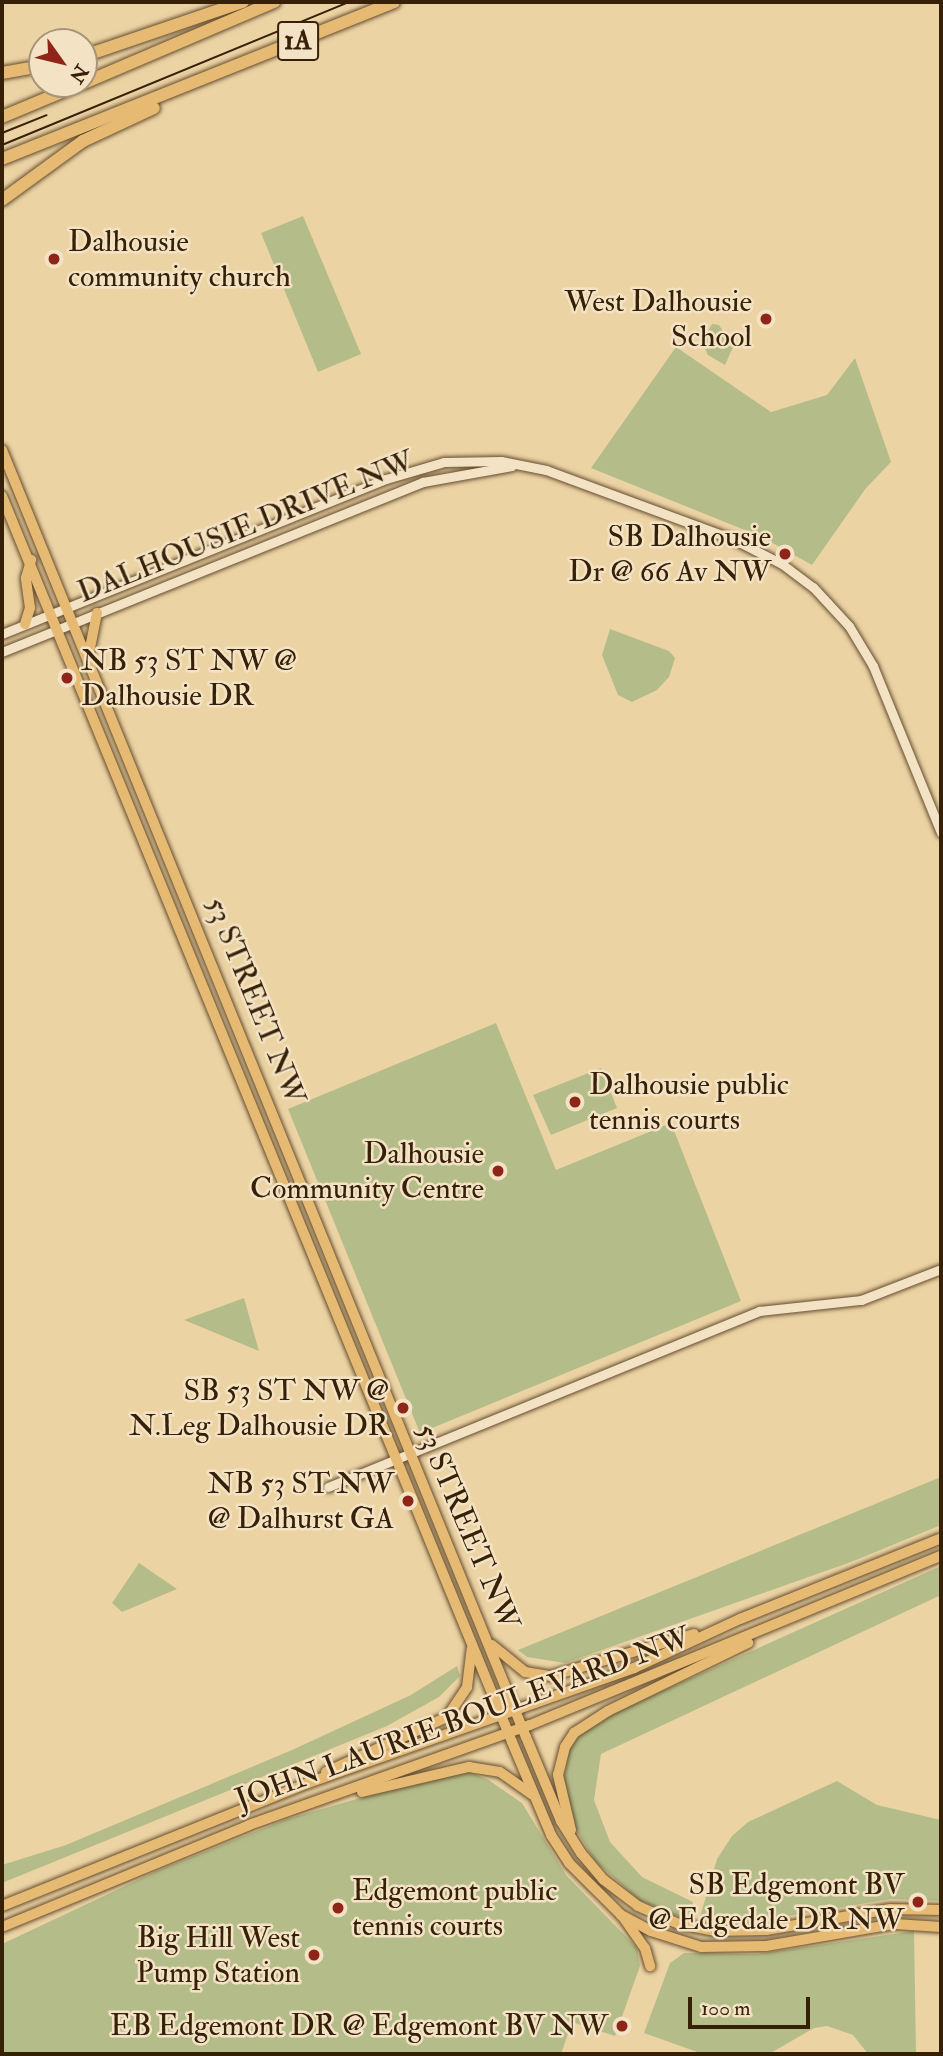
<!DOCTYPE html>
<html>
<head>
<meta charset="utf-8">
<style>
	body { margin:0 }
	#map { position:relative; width:943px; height:2056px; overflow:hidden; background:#ecd3a4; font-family:"IM FELL Double Pica",serif }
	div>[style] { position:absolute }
	.green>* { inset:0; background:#b4bd89 }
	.roads { filter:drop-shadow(0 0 2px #644d2f) drop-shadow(0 0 2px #644d2f) }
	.minor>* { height:9px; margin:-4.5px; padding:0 4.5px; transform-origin:4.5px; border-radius:4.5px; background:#f3e2c4 }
	.major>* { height:10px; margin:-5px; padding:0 5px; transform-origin:5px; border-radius:5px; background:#e6ba72 }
	.highway>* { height:12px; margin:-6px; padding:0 6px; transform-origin:6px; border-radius:6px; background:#e6ba72 }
	.tram>* { height:2px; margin:-1px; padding:0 1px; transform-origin:1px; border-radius:1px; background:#362008 }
	.dots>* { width:19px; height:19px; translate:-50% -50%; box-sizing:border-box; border:4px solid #f3e2c4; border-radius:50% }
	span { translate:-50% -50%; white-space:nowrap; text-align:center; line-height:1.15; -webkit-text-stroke:5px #f3e2c4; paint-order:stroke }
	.shield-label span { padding:2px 5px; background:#f3e2c4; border:2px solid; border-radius:5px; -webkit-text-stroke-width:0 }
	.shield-label { font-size:28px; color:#362008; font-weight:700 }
	.poi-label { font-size:30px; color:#362008 }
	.left { translate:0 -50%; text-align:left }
	.right { translate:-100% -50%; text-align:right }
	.street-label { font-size:30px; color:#362008 }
	.frame { position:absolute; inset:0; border:4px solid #362008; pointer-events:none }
	.north { position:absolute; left:28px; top:28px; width:70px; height:70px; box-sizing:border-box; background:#f3e2c4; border:2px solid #a79479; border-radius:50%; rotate:124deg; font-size:19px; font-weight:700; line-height:28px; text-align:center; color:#362008 }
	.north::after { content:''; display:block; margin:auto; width:24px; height:32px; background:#8f2418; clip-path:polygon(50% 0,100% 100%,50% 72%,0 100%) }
	.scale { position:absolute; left:688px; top:1997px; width:122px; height:32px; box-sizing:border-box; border:4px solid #362008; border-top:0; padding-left:9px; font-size:21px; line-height:24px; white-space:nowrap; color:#362008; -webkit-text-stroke:5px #f3e2c4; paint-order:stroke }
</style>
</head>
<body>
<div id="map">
	<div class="green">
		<div style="clip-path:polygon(303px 216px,361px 354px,318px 372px,261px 233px)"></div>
		<div style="clip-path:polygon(712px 324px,719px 325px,733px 347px,725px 365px,708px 355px,702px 342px)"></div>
		<div style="clip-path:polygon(676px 347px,771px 412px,827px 395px,855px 358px,891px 462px,866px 488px,812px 565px,762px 537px,591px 468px)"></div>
		<div style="clip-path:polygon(610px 629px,669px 651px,675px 658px,669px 677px,657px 690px,632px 702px,618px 695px,602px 655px)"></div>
		<div style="clip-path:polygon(496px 1023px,556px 1170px,671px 1123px,741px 1301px,420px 1433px,288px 1109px)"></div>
		<div style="clip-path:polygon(601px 1068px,617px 1108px,551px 1135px,533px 1095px)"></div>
		<div style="clip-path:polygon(244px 1298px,259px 1351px,184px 1320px)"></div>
		<div style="clip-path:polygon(941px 1477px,941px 1525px,851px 1562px,565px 1663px,527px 1657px,518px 1650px)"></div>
		<div style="clip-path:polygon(139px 1563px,177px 1589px,122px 1612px,112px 1603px)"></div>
		<div style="clip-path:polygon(941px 1566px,941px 1595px,601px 1754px,594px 1800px,610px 1842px,642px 1877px,693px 1902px,688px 1920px,639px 1900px,595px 1861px,575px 1828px,563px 1783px,570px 1747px,591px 1723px)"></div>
		<div style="clip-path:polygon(457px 1666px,460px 1676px,439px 1697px,387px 1726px,2px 1883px,2px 1865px,66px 1845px,292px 1750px,411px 1695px)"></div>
		<div style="clip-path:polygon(468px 1772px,487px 1779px,522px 1803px,566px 1875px,637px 1948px,640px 1966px,615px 2036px,572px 2022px,561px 2054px,2px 2054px,2px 1944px,159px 1870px,287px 1819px,437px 1776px)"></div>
		<div style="clip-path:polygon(837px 1781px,877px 1805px,941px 1820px,941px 1901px,891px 1899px,745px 1923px,699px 1920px,717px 1859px,732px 1836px,748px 1822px)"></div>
		<div style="clip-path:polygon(914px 1931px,916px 2054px,868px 2054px,853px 2035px,827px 2026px,814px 2028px,769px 2054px,703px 2054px,644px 2033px,670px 1963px,684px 1953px,757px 1954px)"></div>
	</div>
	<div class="roads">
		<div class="minor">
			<div style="left:2px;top:634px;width:414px;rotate:-22deg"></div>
			<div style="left:386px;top:479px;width:60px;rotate:-16.3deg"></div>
			<div style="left:444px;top:462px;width:57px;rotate:-1deg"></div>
			<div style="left:501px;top:461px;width:46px;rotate:11.3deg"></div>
			<div style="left:546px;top:470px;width:199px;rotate:20.3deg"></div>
			<div style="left:733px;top:539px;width:55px;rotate:27deg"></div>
			<div style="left:782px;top:564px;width:39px;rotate:37deg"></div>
			<div style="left:813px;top:587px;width:53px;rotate:47.3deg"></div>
			<div style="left:849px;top:626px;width:47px;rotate:59deg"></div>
			<div style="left:873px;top:666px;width:180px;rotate:67.8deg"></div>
			<div style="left:2px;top:652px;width:454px;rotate:-22deg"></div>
			<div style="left:423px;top:482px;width:90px;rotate:-10.2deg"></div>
			<div style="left:328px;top:1487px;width:466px;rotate:-22.2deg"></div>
			<div style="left:759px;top:1311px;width:103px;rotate:-6.2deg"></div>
			<div style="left:861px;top:1300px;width:86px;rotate:-21.2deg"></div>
		</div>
		<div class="major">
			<div style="left:2px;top:450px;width:1390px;rotate:67.85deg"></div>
			<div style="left:526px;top:1737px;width:91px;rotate:67.4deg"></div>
			<div style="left:561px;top:1821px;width:38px;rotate:58deg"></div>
			<div style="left:581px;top:1853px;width:35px;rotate:50deg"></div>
			<div style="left:604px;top:1880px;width:43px;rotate:37.4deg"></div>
			<div style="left:638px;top:1906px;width:45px;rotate:23.7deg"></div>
			<div style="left:679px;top:1924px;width:36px;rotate:11deg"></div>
			<div style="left:714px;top:1931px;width:52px;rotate:-1.1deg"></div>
			<div style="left:766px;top:1930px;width:126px;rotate:-9.6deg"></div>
			<div style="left:890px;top:1909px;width:51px;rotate:1.1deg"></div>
			<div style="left:2px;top:496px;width:1346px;rotate:67.74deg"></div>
			<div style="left:512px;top:1742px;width:101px;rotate:67.2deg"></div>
			<div style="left:551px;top:1835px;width:33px;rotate:57deg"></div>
			<div style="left:569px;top:1863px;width:74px;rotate:45deg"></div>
			<div style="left:621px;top:1915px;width:34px;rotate:28deg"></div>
			<div style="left:651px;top:1931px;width:52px;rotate:17.7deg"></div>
			<div style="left:701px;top:1947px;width:65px;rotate:-0.9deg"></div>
			<div style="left:766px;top:1946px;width:131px;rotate:-9.7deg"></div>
			<div style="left:895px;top:1924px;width:46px;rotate:3.7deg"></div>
			<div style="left:25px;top:624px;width:17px;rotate:-73deg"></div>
			<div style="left:30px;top:608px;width:30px;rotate:-98deg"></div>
			<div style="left:26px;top:578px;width:19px;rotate:-74deg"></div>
			<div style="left:88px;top:658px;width:46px;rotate:-78.7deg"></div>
			<div style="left:492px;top:1645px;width:43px;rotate:39.3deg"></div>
			<div style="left:525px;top:1672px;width:26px;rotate:9deg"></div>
			<div style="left:551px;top:1676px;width:149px;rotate:-16.4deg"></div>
			<div style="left:326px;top:1772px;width:133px;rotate:-24.4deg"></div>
			<div style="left:447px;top:1717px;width:36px;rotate:-56deg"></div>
			<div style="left:467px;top:1687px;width:38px;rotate:-83deg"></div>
			<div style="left:362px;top:1792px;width:110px;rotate:-13.2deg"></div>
			<div style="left:469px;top:1767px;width:31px;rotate:9deg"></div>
			<div style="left:500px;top:1772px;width:39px;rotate:35deg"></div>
			<div style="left:571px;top:1830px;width:57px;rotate:-103.3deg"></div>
			<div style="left:558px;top:1775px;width:29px;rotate:-76deg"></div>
			<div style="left:565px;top:1747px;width:17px;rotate:-57deg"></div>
			<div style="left:574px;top:1733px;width:40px;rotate:-32.9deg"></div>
			<div style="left:608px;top:1711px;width:156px;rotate:-25.9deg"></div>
			<div style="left:2px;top:1906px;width:330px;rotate:-21.9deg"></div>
			<div style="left:308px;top:1783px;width:346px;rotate:-19.4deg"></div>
			<div style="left:634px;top:1668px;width:117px;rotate:-24.8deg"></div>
			<div style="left:740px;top:1619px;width:217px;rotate:-21.9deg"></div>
			<div style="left:623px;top:1917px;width:38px;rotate:55deg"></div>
			<div style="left:645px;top:1948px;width:19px;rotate:74deg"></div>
			<div style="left:2px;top:1927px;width:267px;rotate:-22.4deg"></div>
			<div style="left:249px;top:1825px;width:298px;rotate:-19.6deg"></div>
			<div style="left:530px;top:1725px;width:444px;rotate:-22.4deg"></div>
		</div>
		<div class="highway">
			<div style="left:84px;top:56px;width:168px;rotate:-18.8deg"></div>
			<div style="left:2px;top:73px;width:41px;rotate:-9.9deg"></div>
			<div style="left:84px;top:83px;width:207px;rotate:-23.1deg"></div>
			<div style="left:2px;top:117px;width:86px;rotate:-22.7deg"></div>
			<div style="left:2px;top:159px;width:422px;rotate:-21.8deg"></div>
			<div style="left:2px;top:200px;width:100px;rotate:-36.1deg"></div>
			<div style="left:83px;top:141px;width:78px;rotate:-24.9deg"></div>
		</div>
	</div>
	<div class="tram">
		<div style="left:2px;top:133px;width:48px;rotate:-21.8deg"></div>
		<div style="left:2px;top:145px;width:375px;rotate:-22.4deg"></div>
	</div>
	<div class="dots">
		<div style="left:54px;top:259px;background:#8f2418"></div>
		<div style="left:766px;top:319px;background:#8f2418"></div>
		<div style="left:785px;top:554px;background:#8f2418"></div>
		<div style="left:67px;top:678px;background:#8f2418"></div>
		<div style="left:575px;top:1102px;background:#8f2418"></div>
		<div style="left:498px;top:1171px;background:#8f2418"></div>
		<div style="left:403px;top:1408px;background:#8f2418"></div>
		<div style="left:408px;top:1501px;background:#8f2418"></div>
		<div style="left:918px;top:1902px;background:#8f2418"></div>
		<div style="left:338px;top:1908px;background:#8f2418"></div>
		<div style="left:314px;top:1955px;background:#8f2418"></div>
		<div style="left:622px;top:2026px;background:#8f2418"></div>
	</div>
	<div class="shield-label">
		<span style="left:298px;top:41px">1A</span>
	</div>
	<div class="poi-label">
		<span class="left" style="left:68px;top:259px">Dalhousie<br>community church</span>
		<span class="right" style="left:752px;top:319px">West Dalhousie<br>School</span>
		<span class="right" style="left:771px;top:554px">SB Dalhousie<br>Dr @ 66 Av NW</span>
		<span class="left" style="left:81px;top:678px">NB 53 ST NW @<br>Dalhousie DR</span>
		<span class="left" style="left:589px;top:1102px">Dalhousie public<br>tennis courts</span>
		<span class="right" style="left:484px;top:1171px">Dalhousie<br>Community Centre</span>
		<span class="right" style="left:389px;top:1408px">SB 53 ST NW @<br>N.Leg Dalhousie DR</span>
		<span class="right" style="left:394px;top:1501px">NB 53 ST NW<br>@ Dalhurst GA</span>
		<span class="right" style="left:904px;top:1902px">SB Edgemont BV<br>@ Edgedale DR NW</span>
		<span class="left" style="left:352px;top:1908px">Edgemont public<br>tennis courts</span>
		<span class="right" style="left:300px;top:1955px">Big Hill West<br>Pump Station</span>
		<span class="right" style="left:608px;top:2026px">EB Edgemont DR @ Edgemont BV NW</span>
	</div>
	<div class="street-label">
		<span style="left:246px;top:527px;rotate:-22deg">DALHOUSIE DRIVE NW</span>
		<span style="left:255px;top:1001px;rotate:68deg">53 STREET NW</span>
		<span style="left:467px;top:1527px;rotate:67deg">53 STREET NW</span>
		<span style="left:463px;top:1719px;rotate:-20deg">JOHN LAURIE BOULEVARD NW</span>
	</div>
	<div class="frame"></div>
	<div class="north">N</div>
	<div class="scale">100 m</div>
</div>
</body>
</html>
